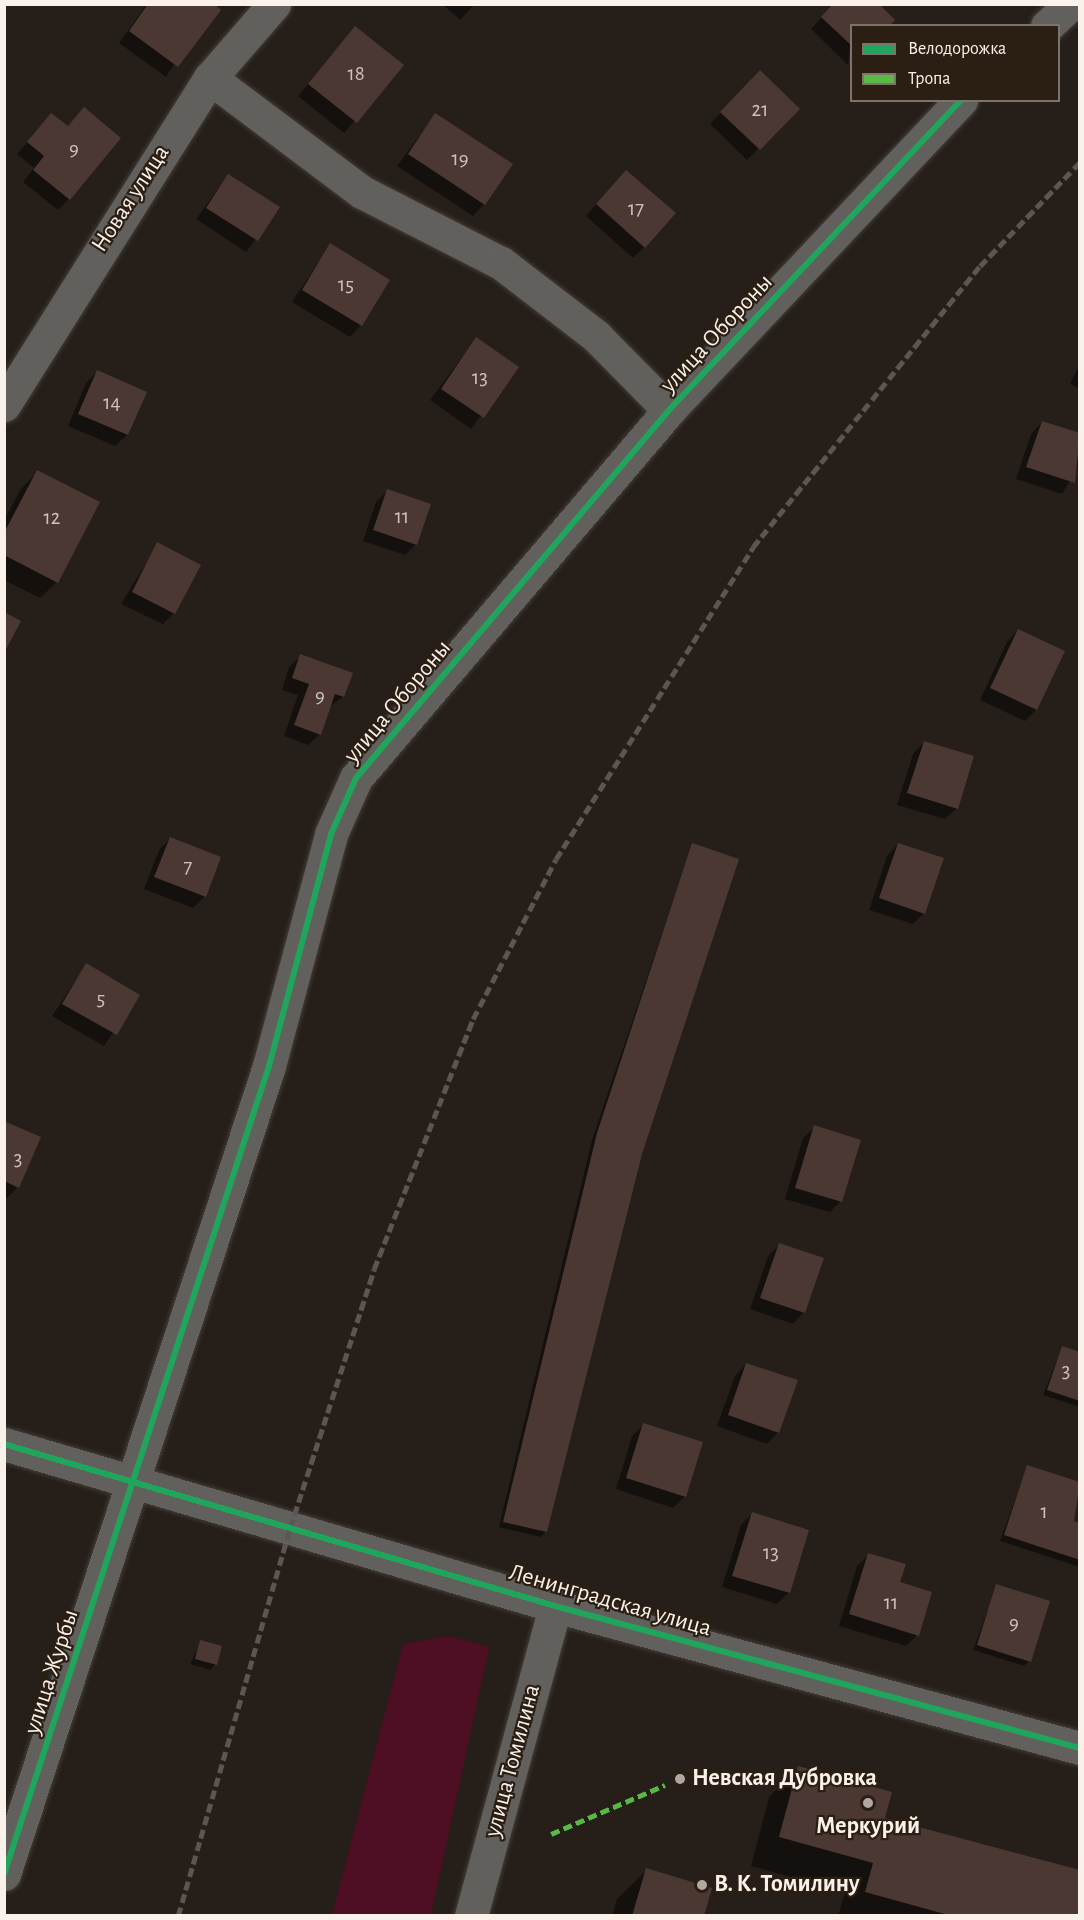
<!DOCTYPE html>
<html>
<head>
<meta charset="utf-8">
<style>
	body { margin:0 }
	#map { position:relative; width:1084px; height:1920px; overflow:hidden; background:#261f19; font-family:"Alegreya Sans",sans-serif }
	div>[style] { position:absolute }
	.green>* { inset:0; background:#4e0e24 }
	.shadow>* { inset:0; background:#0007 }
	.building>* { inset:0; background:#4b3832 }
	.roads { filter:drop-shadow(0 0 2px #433c37) drop-shadow(0 0 2px #433c37) }
	.minor>* { height:33px; margin:-16.5px; padding:0 16.5px; transform-origin:16.5px; border-radius:16.5px; background:#62605d }
	.rail>* { height:4.5px; margin-top:-2.25px; transform-origin:0; background:repeating-linear-gradient(90deg,#5b5652 0 9px,transparent 0 13.5px) }
	.quiet>* { height:4.5px; margin-top:-2.25px; transform-origin:0; background:repeating-linear-gradient(90deg,#58b947 0 9px,transparent 0 13.5px) }
	.cycleway>* { height:6px; margin:-3px; padding:0 3px; transform-origin:3px; border-radius:3px; background:#20a55d }
	.dots>* { width:16px; height:16px; translate:-50% -50%; box-sizing:border-box; border:3px solid #2b1f14; border-radius:50% }
	span { translate:-50% -50%; white-space:nowrap; text-align:center; line-height:1.15; -webkit-text-stroke:4.5px #2b1f14; paint-order:stroke }
	.number-label { font-size:21px; color:#cec3bc }
	.number-label span { -webkit-text-stroke-width:0 }
	.street-label { font-size:24px; color:#faf1ea }
	.poi-label { font-size:24px; color:#faf1ea; font-weight:700 }
	.left { translate:0 -50%; text-align:left }
	.frame { position:absolute; inset:0; border:6px solid #faf1ea; pointer-events:none }
	.legend { position:absolute; left:850px; top:24px; width:210px; height:78px; box-sizing:border-box; background:#2b1f14; border:2px solid #7e736a; margin:0; padding:8px 10px; list-style:none; font-size:18px; color:#faf1ea }
	.legend li { display:flex; align-items:center; gap:12px; height:30px }
	.legend b { width:30px; border:2px solid #7e736a }
</style>
</head>
<body>
<div id="map">
	<div class="green">
		<div style="clip-path:polygon(449px 1636px,489px 1647px,431px 1915px,332px 1915px,403px 1644px)"></div>
	</div>
	<div class="shadow">
		<div style="clip-path:polygon(147px 4px,212px 4px,166px 77px,119px 43px)"></div>
		<div style="clip-path:polygon(442px 4px,475px 4px,460px 20px)"></div>
		<div style="clip-path:polygon(834px 4px,852px 26px,848px 65px,811px 29px)"></div>
		<div style="clip-path:polygon(355px 28px,402px 65px,344px 133px,298px 96px)"></div>
		<div style="clip-path:polygon(760px 72px,798px 109px,747px 160px,710px 124px)"></div>
		<div style="clip-path:polygon(84px 109px,69px 199px,58px 210px,23px 182px,34px 168px,17px 154px,51px 115px,67px 127px)"></div>
		<div style="clip-path:polygon(435px 115px,484px 204px,473px 216px,397px 166px)"></div>
		<div style="clip-path:polygon(228px 176px,278px 208px,246px 252px,196px 219px)"></div>
		<div style="clip-path:polygon(615px 183px,644px 247px,633px 258px,586px 216px)"></div>
		<div style="clip-path:polygon(330px 245px,361px 325px,350px 337px,292px 302px)"></div>
		<div style="clip-path:polygon(476px 339px,517px 367px,471px 429px,430px 400px)"></div>
		<div style="clip-path:polygon(1080px 363px,1080px 389px,1070px 384px)"></div>
		<div style="clip-path:polygon(97px 372px,145px 392px,127px 435px,115px 446px,68px 426px,86px 383px)"></div>
		<div style="clip-path:polygon(1042px 422px,1080px 435px,1080px 464px,1062px 494px,1016px 479px,1031px 434px)"></div>
		<div style="clip-path:polygon(37px 472px,57px 582px,40px 598px,4px 580px,4px 520px,21px 489px)"></div>
		<div style="clip-path:polygon(387px 491px,416px 544px,405px 555px,363px 541px,376px 502px)"></div>
		<div style="clip-path:polygon(158px 544px,174px 613px,163px 624px,121px 604px)"></div>
		<div style="clip-path:polygon(1018px 630px,1063px 651px,1036px 710px,1025px 721px,980px 700px,1007px 642px)"></div>
		<div style="clip-path:polygon(301px 656px,351px 674px,343px 697px,329px 707px,320px 734px,308px 745px,284px 736px,298px 695px,282px 690px,289px 667px)"></div>
		<div style="clip-path:polygon(924px 742px,957px 808px,945px 819px,897px 805px,913px 754px)"></div>
		<div style="clip-path:polygon(170px 839px,219px 858px,204px 897px,193px 908px,144px 889px,159px 850px)"></div>
		<div style="clip-path:polygon(898px 844px,924px 913px,913px 924px,869px 910px,887px 856px)"></div>
		<div style="clip-path:polygon(692px 845px,641px 1153px,546px 1531px,541px 1537px,499px 1527px,592px 1140px)"></div>
		<div style="clip-path:polygon(86px 965px,138px 995px,104px 1046px,52px 1016px)"></div>
		<div style="clip-path:polygon(4px 1123px,18px 1187px,7px 1198px,4px 1197px)"></div>
		<div style="clip-path:polygon(815px 1127px,841px 1201px,830px 1212px,785px 1199px,803px 1138px)"></div>
		<div style="clip-path:polygon(779px 1245px,804px 1312px,793px 1324px,750px 1309px,768px 1256px)"></div>
		<div style="clip-path:polygon(1062px 1348px,1080px 1354px,1080px 1407px,1043px 1395px)"></div>
		<div style="clip-path:polygon(746px 1364px,778px 1432px,767px 1444px,717px 1426px,735px 1376px)"></div>
		<div style="clip-path:polygon(644px 1425px,685px 1496px,673px 1508px,616px 1489px,632px 1436px)"></div>
		<div style="clip-path:polygon(1028px 1466px,1080px 1483px,1072px 1522px,1080px 1525px,1080px 1567px,1000px 1541px)"></div>
		<div style="clip-path:polygon(752px 1514px,789px 1592px,777px 1604px,722px 1587px,741px 1525px)"></div>
		<div style="clip-path:polygon(869px 1555px,898px 1583px,917px 1635px,906px 1646px,839px 1626px,857px 1566px)"></div>
		<div style="clip-path:polygon(997px 1586px,1029px 1661px,1024px 1666px,973px 1650px)"></div>
		<div style="clip-path:polygon(201px 1642px,216px 1664px,210px 1670px,190px 1664px)"></div>
		<div style="clip-path:polygon(798px 1768px,884px 1819px,1080px 1916px,838px 1916px,845px 1892px,751px 1866px,769px 1797px)"></div>
		<div style="clip-path:polygon(647px 1870px,702px 1916px,612px 1916px,617px 1899px)"></div>
	</div>
	<div class="building">
		<div style="clip-path:polygon(148px 4px,214px 4px,221px 10px,178px 67px,129px 31px)"></div>
		<div style="clip-path:polygon(833px 4px,879px 4px,895px 20px,889px 26px,852px 26px,852px 46px,821px 17px)"></div>
		<div style="clip-path:polygon(355px 26px,404px 65px,357px 123px,308px 84px)"></div>
		<div style="clip-path:polygon(760px 70px,800px 109px,760px 150px,720px 112px)"></div>
		<div style="clip-path:polygon(84px 107px,121px 138px,70px 200px,33px 170px,44px 156px,27px 142px,51px 113px,68px 126px)"></div>
		<div style="clip-path:polygon(435px 113px,513px 164px,485px 205px,408px 154px)"></div>
		<div style="clip-path:polygon(626px 170px,676px 213px,645px 248px,596px 204px)"></div>
		<div style="clip-path:polygon(228px 174px,280px 207px,258px 241px,206px 208px)"></div>
		<div style="clip-path:polygon(330px 243px,390px 280px,362px 326px,302px 290px)"></div>
		<div style="clip-path:polygon(476px 337px,519px 367px,484px 418px,441px 389px)"></div>
		<div style="clip-path:polygon(97px 370px,147px 392px,128px 435px,78px 414px)"></div>
		<div style="clip-path:polygon(1042px 421px,1080px 433px,1075px 483px,1026px 467px)"></div>
		<div style="clip-path:polygon(37px 470px,100px 502px,58px 583px,4px 555px,4px 533px)"></div>
		<div style="clip-path:polygon(387px 489px,431px 504px,417px 545px,373px 530px)"></div>
		<div style="clip-path:polygon(157px 542px,201px 565px,175px 614px,132px 592px)"></div>
		<div style="clip-path:polygon(4px 612px,21px 621px,4px 653px)"></div>
		<div style="clip-path:polygon(1018px 629px,1065px 651px,1037px 710px,990px 688px)"></div>
		<div style="clip-path:polygon(300px 654px,353px 673px,344px 697px,335px 694px,321px 735px,294px 725px,309px 684px,292px 678px)"></div>
		<div style="clip-path:polygon(924px 741px,974px 756px,958px 809px,907px 793px)"></div>
		<div style="clip-path:polygon(170px 837px,221px 857px,206px 897px,154px 877px)"></div>
		<div style="clip-path:polygon(692px 843px,739px 859px,642px 1154px,547px 1532px,503px 1522px,597px 1133px)"></div>
		<div style="clip-path:polygon(898px 843px,944px 858px,925px 914px,879px 898px)"></div>
		<div style="clip-path:polygon(86px 963px,140px 995px,117px 1035px,62px 1004px)"></div>
		<div style="clip-path:polygon(4px 1121px,41px 1137px,19px 1188px,4px 1181px)"></div>
		<div style="clip-path:polygon(814px 1125px,861px 1140px,842px 1202px,795px 1188px)"></div>
		<div style="clip-path:polygon(779px 1243px,824px 1258px,805px 1313px,760px 1298px)"></div>
		<div style="clip-path:polygon(1062px 1346px,1080px 1352px,1080px 1401px,1047px 1390px)"></div>
		<div style="clip-path:polygon(746px 1363px,798px 1380px,779px 1433px,728px 1415px)"></div>
		<div style="clip-path:polygon(643px 1423px,703px 1442px,686px 1497px,626px 1478px)"></div>
		<div style="clip-path:polygon(1027px 1465px,1080px 1482px,1074px 1521px,1080px 1523px,1080px 1560px,1004px 1535px)"></div>
		<div style="clip-path:polygon(752px 1512px,809px 1530px,790px 1593px,732px 1576px)"></div>
		<div style="clip-path:polygon(868px 1553px,906px 1564px,900px 1582px,932px 1592px,919px 1636px,849px 1614px)"></div>
		<div style="clip-path:polygon(996px 1584px,1050px 1601px,1031px 1662px,977px 1645px)"></div>
		<div style="clip-path:polygon(200px 1640px,222px 1646px,217px 1665px,195px 1659px)"></div>
		<div style="clip-path:polygon(798px 1766px,892px 1792px,885px 1818px,1080px 1870px,1080px 1916px,952px 1916px,865px 1892px,873px 1863px,779px 1837px)"></div>
		<div style="clip-path:polygon(646px 1868px,712px 1888px,704px 1916px,632px 1916px)"></div>
	</div>
	<div class="roads">
		<div class="minor">
			<div style="left:1047px;top:26px;width:33px;rotate:-43deg"></div>
			<div style="left:210px;top:78px;width:190px;rotate:36.9deg"></div>
			<div style="left:362px;top:192px;width:156px;rotate:27.1deg"></div>
			<div style="left:501px;top:263px;width:120px;rotate:37.5deg"></div>
			<div style="left:596px;top:336px;width:104px;rotate:45.4deg"></div>
			<div style="left:4px;top:405px;width:386px;rotate:-57.8deg"></div>
			<div style="left:210px;top:78px;width:98px;rotate:-49.1deg"></div>
			<div style="left:4px;top:1444px;width:574px;rotate:16.38deg"></div>
			<div style="left:555px;top:1606px;width:544px;rotate:15.14deg"></div>
			<div style="left:4px;top:1874px;width:850px;rotate:-71.84deg"></div>
			<div style="left:269px;top:1066px;width:240px;rotate:-75deg"></div>
			<div style="left:331px;top:834px;width:61px;rotate:-65.9deg"></div>
			<div style="left:356px;top:778px;width:483px;rotate:-49.6deg"></div>
			<div style="left:669px;top:410px;width:426px;rotate:-46.7deg"></div>
			<div style="left:471px;top:1916px;width:321px;rotate:-74.8deg"></div>
		</div>
	</div>
	<div class="rail">
		<div style="left:178px;top:1916px;width:404px;rotate:-73.9deg"></div>
		<div style="left:290px;top:1528px;width:272px;rotate:-72deg"></div>
		<div style="left:374px;top:1269px;width:269px;rotate:-68.4deg"></div>
		<div style="left:473px;top:1019px;width:180px;rotate:-62.6deg"></div>
		<div style="left:556px;top:859px;width:369px;rotate:-57.7deg"></div>
		<div style="left:753px;top:547px;width:361px;rotate:-51.1deg"></div>
		<div style="left:980px;top:266px;width:144px;rotate:-46.1deg"></div>
	</div>
	<div class="quiet">
		<div style="left:551px;top:1834px;width:124px;rotate:-23.3deg"></div>
	</div>
	<div class="cycleway">
		<div style="left:4px;top:1444px;width:574px;rotate:16.38deg"></div>
		<div style="left:555px;top:1606px;width:544px;rotate:15.14deg"></div>
		<div style="left:4px;top:1874px;width:850px;rotate:-71.84deg"></div>
		<div style="left:269px;top:1066px;width:240px;rotate:-75deg"></div>
		<div style="left:331px;top:834px;width:61px;rotate:-65.9deg"></div>
		<div style="left:356px;top:778px;width:483px;rotate:-49.6deg"></div>
		<div style="left:669px;top:410px;width:426px;rotate:-46.7deg"></div>
	</div>
	<div class="dots">
		<div style="left:680px;top:1779px;background:#b0a8a1"></div>
		<div style="left:868px;top:1803px;background:#b0a8a1"></div>
		<div style="left:702px;top:1885px;background:#b0a8a1"></div>
	</div>
	<div class="number-label">
		<span style="left:356px;top:74px">18</span>
		<span style="left:760px;top:110px">21</span>
		<span style="left:74px;top:149px">9</span>
		<span style="left:460px;top:159px">19</span>
		<span style="left:636px;top:209px">17</span>
		<span style="left:346px;top:285px">15</span>
		<span style="left:480px;top:378px">13</span>
		<span style="left:112px;top:403px">14</span>
		<span style="left:402px;top:517px">11</span>
		<span style="left:52px;top:518px">12</span>
		<span style="left:320px;top:696px">9</span>
		<span style="left:188px;top:867px">7</span>
		<span style="left:101px;top:999px">5</span>
		<span style="left:18px;top:1159px">3</span>
		<span style="left:1066px;top:1371px">3</span>
		<span style="left:1044px;top:1512px">1</span>
		<span style="left:771px;top:1553px">13</span>
		<span style="left:891px;top:1603px">11</span>
		<span style="left:1014px;top:1623px">9</span>
	</div>
	<div class="street-label">
		<span style="left:131px;top:199px;rotate:-57deg">Новая улица</span>
		<span style="left:717px;top:334px;rotate:-47deg">улица Обороны</span>
		<span style="left:398px;top:702px;rotate:-50deg">улица Обороны</span>
		<span style="left:610px;top:1601px;rotate:16deg">Ленинградская улица</span>
		<span style="left:52px;top:1672px;rotate:-72deg">улица Журбы</span>
		<span style="left:513px;top:1761px;rotate:-75deg">улица Томилина</span>
	</div>
	<div class="poi-label">
		<span class="left" style="left:692px;top:1779px">Невская Дубровка</span>
		<span style="left:868px;top:1827px">Меркурий</span>
		<span class="left" style="left:714px;top:1885px">В. К. Томилину</span>
	</div>
	<div class="frame"></div>
	<ul class="legend">
	<li><b style="height:8px;background:#20a55d"></b>Велодорожка</li>
	<li><b style="height:8px;background:#58b947"></b>Тропа</li>
	</ul>
</div>
</body>
</html>
